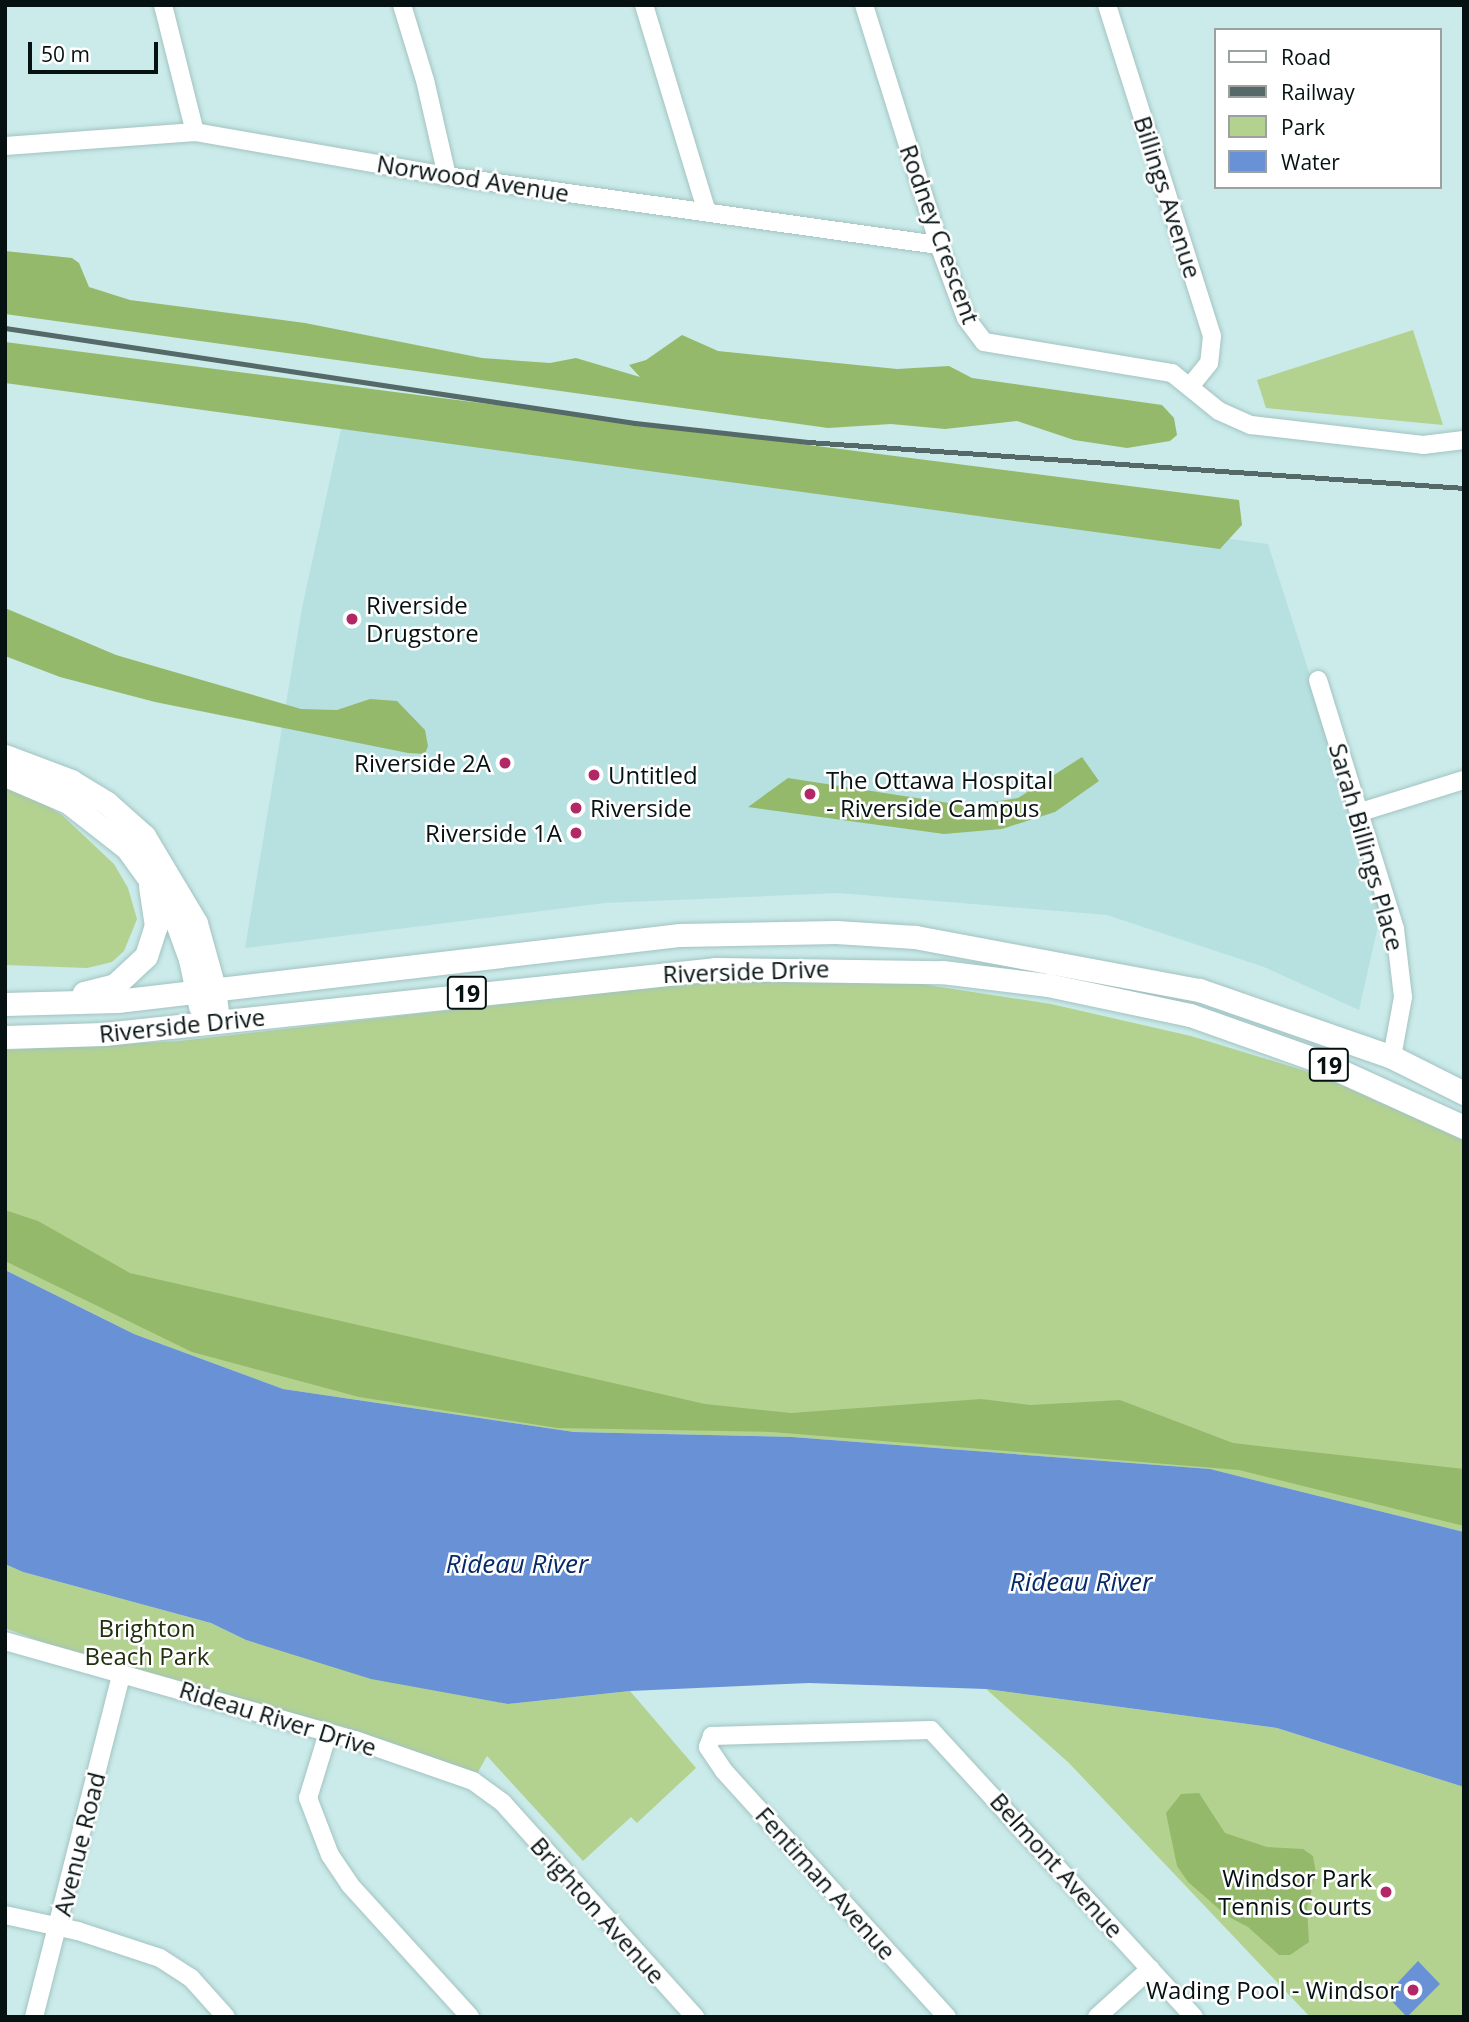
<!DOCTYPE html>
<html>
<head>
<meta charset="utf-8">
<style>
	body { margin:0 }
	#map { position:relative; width:1469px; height:2022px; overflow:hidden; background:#caebea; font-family:"Open Sans",sans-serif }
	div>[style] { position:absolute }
	.built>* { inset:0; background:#b7e1e0 }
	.green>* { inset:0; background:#b3d290 }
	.forest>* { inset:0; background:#95b96a }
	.water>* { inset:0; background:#6891d6 }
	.roads { filter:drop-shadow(0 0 2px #a3c3c2) drop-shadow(0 0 2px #a3c3c2) }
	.minor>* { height:18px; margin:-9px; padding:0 9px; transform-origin:9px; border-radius:9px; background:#fff }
	.major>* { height:23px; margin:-11.5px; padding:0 11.5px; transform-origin:11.5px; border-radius:11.5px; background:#fff }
	.rail>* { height:5px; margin:-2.5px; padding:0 2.5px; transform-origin:2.5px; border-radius:2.5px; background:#546968 }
	.dots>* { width:19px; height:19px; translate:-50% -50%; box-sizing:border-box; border:4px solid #fff; border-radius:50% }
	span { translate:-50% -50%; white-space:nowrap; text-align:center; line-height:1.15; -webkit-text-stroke:5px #fff; paint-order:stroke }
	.shield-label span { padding:2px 5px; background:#fff; border:2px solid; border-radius:5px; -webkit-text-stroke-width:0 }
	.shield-label { font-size:23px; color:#061212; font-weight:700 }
	.street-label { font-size:24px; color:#061212 }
	.poi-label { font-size:24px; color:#061212 }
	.left { translate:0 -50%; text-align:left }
	.right { translate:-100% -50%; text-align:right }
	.park-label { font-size:24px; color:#22300f }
	.water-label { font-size:26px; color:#072b68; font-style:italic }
	.frame { position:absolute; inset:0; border:7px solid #061212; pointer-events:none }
	.legend { position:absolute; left:1214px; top:28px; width:228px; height:161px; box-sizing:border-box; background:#fff; border:2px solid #9ba0a0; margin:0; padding:9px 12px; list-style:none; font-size:21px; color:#061212 }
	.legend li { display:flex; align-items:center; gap:14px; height:35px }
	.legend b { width:35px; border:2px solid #9ba0a0 }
	.scale { position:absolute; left:28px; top:42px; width:130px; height:32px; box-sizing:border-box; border:4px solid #061212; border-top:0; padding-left:9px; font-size:21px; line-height:24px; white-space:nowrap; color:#061212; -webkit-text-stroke:5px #fff; paint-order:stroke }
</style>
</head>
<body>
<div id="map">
	<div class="built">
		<div style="clip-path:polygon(341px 429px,611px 456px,1268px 544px,1383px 904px,1359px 1010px,1264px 967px,1107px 915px,838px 893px,605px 903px,245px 948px,302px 608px)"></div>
	</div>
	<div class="green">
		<div style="clip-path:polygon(1413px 330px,1443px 425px,1266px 408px,1257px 380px)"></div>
		<div style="clip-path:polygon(5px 789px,26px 793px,62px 815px,114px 864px,128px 888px,137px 919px,124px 951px,112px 962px,87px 968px,5px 965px)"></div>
		<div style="clip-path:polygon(715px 980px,921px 984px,1051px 1004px,1191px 1036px,1319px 1075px,1464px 1140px,1464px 1532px,1210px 1469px,792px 1437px,574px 1432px,283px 1389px,134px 1334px,5px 1270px,5px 1050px,179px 1041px)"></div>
		<div style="clip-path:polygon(5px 1564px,23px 1572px,211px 1623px,246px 1640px,334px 1665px,508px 1704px,630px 1691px,696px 1768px,637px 1823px,631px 1817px,583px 1861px,487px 1756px,473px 1781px,122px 1672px,5px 1628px)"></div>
		<div style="clip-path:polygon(986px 1689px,1277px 1728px,1464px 1787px,1464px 2017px,1310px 2017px,1069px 1763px)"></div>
	</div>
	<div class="forest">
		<div style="clip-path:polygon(5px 251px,72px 258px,79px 263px,89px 287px,130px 300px,305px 323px,482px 358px,550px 363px,576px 358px,640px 377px,629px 365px,646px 360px,682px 335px,718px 351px,897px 369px,949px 366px,972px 378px,1162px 405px,1174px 418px,1177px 435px,1170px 441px,1127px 448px,1074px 440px,1017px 421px,945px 429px,891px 424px,828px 428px,5px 314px)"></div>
		<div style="clip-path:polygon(5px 342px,1239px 500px,1242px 525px,1220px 549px,5px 383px)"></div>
		<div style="clip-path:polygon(5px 608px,116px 655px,301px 709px,337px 710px,370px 699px,397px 701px,425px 730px,428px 746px,425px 754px,408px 753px,155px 702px,60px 677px,5px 656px)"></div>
		<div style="clip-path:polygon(1082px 757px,1099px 781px,1055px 812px,1002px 829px,944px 834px,748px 807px,788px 778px,968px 806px,1018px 798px)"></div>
		<div style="clip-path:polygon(5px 1210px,38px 1221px,130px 1273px,705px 1404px,791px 1413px,981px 1399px,1031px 1405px,1120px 1400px,1233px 1443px,1464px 1469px,1464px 1526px,1239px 1470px,772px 1432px,557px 1428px,359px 1397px,192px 1352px,5px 1261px)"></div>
		<div style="clip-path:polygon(1199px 1793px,1225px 1833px,1267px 1847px,1303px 1849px,1313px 1856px,1316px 1873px,1307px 1908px,1309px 1942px,1290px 1955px,1279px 1955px,1248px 1927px,1227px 1916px,1188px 1882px,1177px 1866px,1166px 1813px,1181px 1794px)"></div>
	</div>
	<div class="water">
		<div style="clip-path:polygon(5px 1270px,134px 1334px,283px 1389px,574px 1432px,792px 1437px,1210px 1469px,1464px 1532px,1464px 1787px,1277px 1728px,986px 1689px,809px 1683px,630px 1691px,508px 1704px,371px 1679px,246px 1640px,211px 1623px,23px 1572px,5px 1564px)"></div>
		<div style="clip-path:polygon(1418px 1961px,1440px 1984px,1407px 2017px,1386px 1995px)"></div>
	</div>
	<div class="roads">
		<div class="minor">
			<div style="left:163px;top:5px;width:131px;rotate:75.9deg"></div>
			<div style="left:402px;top:5px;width:78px;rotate:73deg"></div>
			<div style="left:425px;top:80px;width:98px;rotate:77.1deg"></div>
			<div style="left:644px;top:5px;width:216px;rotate:73.1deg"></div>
			<div style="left:864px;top:5px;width:251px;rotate:72.6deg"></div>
			<div style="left:939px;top:245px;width:78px;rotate:69.7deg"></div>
			<div style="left:966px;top:318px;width:30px;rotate:53deg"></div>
			<div style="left:984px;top:342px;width:191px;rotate:9.4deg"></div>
			<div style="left:1172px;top:373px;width:60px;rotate:39deg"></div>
			<div style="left:1219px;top:411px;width:35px;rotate:24deg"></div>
			<div style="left:1251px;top:425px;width:173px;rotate:6.6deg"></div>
			<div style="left:1423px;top:445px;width:41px;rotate:-7deg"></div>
			<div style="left:1107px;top:5px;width:347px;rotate:72.4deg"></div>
			<div style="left:1212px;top:336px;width:27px;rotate:96deg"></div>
			<div style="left:1209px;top:363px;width:28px;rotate:129deg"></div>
			<div style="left:5px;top:146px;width:191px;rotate:-4.2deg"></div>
			<div style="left:195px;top:132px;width:256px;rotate:9.9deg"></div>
			<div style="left:447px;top:176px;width:497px;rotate:8deg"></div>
			<div style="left:1318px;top:680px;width:261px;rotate:72.8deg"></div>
			<div style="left:1395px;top:929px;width:68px;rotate:83.3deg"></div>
			<div style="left:1403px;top:997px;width:61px;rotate:100.4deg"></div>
			<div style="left:1361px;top:812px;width:108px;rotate:-17.3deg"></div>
			<div style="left:5px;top:1641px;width:364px;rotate:15.8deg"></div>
			<div style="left:355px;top:1740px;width:125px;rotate:19.2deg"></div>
			<div style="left:473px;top:1781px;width:37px;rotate:36deg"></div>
			<div style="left:503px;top:1803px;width:288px;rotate:48.1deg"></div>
			<div style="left:328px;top:1733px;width:68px;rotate:107.1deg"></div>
			<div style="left:308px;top:1798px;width:61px;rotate:68.9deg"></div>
			<div style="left:330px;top:1855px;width:36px;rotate:56deg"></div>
			<div style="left:350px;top:1885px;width:178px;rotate:47.7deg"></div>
			<div style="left:5px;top:1915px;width:75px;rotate:12.4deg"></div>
			<div style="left:78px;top:1931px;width:86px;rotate:18.2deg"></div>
			<div style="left:160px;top:1958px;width:37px;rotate:33deg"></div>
			<div style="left:191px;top:1978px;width:52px;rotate:48.1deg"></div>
			<div style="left:34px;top:2017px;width:356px;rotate:-75.7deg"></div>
			<div style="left:947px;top:2017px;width:332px;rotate:-132.2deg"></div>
			<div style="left:724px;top:1771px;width:29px;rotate:-124deg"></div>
			<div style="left:708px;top:1747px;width:12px;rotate:-70deg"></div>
			<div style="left:712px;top:1736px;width:219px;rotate:-1.6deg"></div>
			<div style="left:931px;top:1730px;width:389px;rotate:47.5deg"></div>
			<div style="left:1097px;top:2017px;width:72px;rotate:-42.2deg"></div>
		</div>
		<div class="major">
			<div style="left:5px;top:756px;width:71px;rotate:20.7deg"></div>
			<div style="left:71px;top:781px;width:42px;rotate:31.4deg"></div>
			<div style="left:107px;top:803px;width:50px;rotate:41.7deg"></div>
			<div style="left:144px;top:836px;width:101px;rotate:59.1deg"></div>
			<div style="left:196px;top:923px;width:67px;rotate:74.5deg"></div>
			<div style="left:214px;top:988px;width:34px;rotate:83deg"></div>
			<div style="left:5px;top:775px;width:69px;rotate:23.2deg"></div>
			<div style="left:68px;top:802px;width:75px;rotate:37.9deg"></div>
			<div style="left:127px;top:848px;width:79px;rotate:54.3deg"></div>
			<div style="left:173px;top:912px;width:50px;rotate:70.1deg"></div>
			<div style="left:190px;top:959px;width:48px;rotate:78deg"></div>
			<div style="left:84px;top:993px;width:32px;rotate:-14deg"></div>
			<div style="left:115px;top:985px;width:42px;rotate:-43.1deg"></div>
			<div style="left:146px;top:956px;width:32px;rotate:-72deg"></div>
			<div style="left:156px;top:926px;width:40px;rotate:-98.5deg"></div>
			<div style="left:5px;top:1004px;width:112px;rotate:-1.5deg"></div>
			<div style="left:117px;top:1001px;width:567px;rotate:-6.69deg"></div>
			<div style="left:680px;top:935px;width:156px;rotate:-1.1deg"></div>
			<div style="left:836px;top:932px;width:79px;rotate:3.6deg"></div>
			<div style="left:915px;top:937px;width:289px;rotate:10.6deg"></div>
			<div style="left:1199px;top:990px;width:204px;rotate:19.1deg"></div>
			<div style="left:1392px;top:1057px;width:80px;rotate:26.6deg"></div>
			<div style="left:5px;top:1037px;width:99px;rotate:-1.7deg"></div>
			<div style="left:104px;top:1034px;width:614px;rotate:-6.07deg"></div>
			<div style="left:715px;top:969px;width:227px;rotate:0.8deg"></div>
			<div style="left:942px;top:972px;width:107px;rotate:7deg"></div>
			<div style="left:1048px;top:985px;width:145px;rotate:11.9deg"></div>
			<div style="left:1190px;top:1015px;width:132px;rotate:19.5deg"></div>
			<div style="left:1314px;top:1059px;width:165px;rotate:24.4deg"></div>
		</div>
	</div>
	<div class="rail">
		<div style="left:5px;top:328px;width:637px;rotate:8.58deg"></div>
		<div style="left:635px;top:423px;width:174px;rotate:6.3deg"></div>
		<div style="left:808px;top:442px;width:658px;rotate:4.01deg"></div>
	</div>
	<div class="dots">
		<div style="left:352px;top:619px;background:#b22765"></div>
		<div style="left:505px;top:763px;background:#b22765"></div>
		<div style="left:594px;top:775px;background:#b22765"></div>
		<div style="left:810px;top:794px;background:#b22765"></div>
		<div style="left:576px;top:808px;background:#b22765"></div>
		<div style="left:576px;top:833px;background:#b22765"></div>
		<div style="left:1386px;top:1892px;background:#b22765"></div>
		<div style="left:1413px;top:1990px;background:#b22765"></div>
	</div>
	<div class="shield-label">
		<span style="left:467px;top:993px">19</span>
		<span style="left:1329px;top:1065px">19</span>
	</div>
	<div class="street-label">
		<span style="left:473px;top:178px;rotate:9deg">Norwood Avenue</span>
		<span style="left:1168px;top:197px;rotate:72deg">Billings Avenue</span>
		<span style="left:940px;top:234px;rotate:70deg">Rodney Crescent</span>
		<span style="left:1367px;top:847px;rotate:74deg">Sarah Billings Place</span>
		<span style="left:746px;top:971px;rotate:-2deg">Riverside Drive</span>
		<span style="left:182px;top:1025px;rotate:-6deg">Riverside Drive</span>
		<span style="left:278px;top:1718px;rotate:17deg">Rideau River Drive</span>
		<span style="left:79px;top:1844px;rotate:-76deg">Avenue Road</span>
		<span style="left:1057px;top:1865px;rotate:48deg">Belmont Avenue</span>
		<span style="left:826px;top:1883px;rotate:48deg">Fentiman Avenue</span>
		<span style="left:598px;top:1910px;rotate:48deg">Brighton Avenue</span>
	</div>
	<div class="poi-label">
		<span class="left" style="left:366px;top:619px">Riverside<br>Drugstore</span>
		<span class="right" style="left:491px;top:763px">Riverside 2A</span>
		<span class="left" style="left:608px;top:775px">Untitled</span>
		<span class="left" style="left:826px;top:794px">The Ottawa Hospital<br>- Riverside Campus</span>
		<span class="left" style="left:590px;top:808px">Riverside</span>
		<span class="right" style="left:562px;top:833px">Riverside 1A</span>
		<span class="right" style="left:1372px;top:1892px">Windsor Park<br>Tennis Courts</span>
		<span class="right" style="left:1399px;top:1990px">Wading Pool - Windsor</span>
	</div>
	<div class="park-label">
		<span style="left:147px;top:1642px">Brighton<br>Beach Park</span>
	</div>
	<div class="water-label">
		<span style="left:517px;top:1564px">Rideau River</span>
		<span style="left:1081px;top:1582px">Rideau River</span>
	</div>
	<div class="frame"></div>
	<ul class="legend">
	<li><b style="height:9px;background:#fff"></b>Road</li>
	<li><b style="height:9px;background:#546968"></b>Railway</li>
	<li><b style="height:19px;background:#b3d290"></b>Park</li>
	<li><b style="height:19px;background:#6891d6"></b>Water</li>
	</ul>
	<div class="scale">50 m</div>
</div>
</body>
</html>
